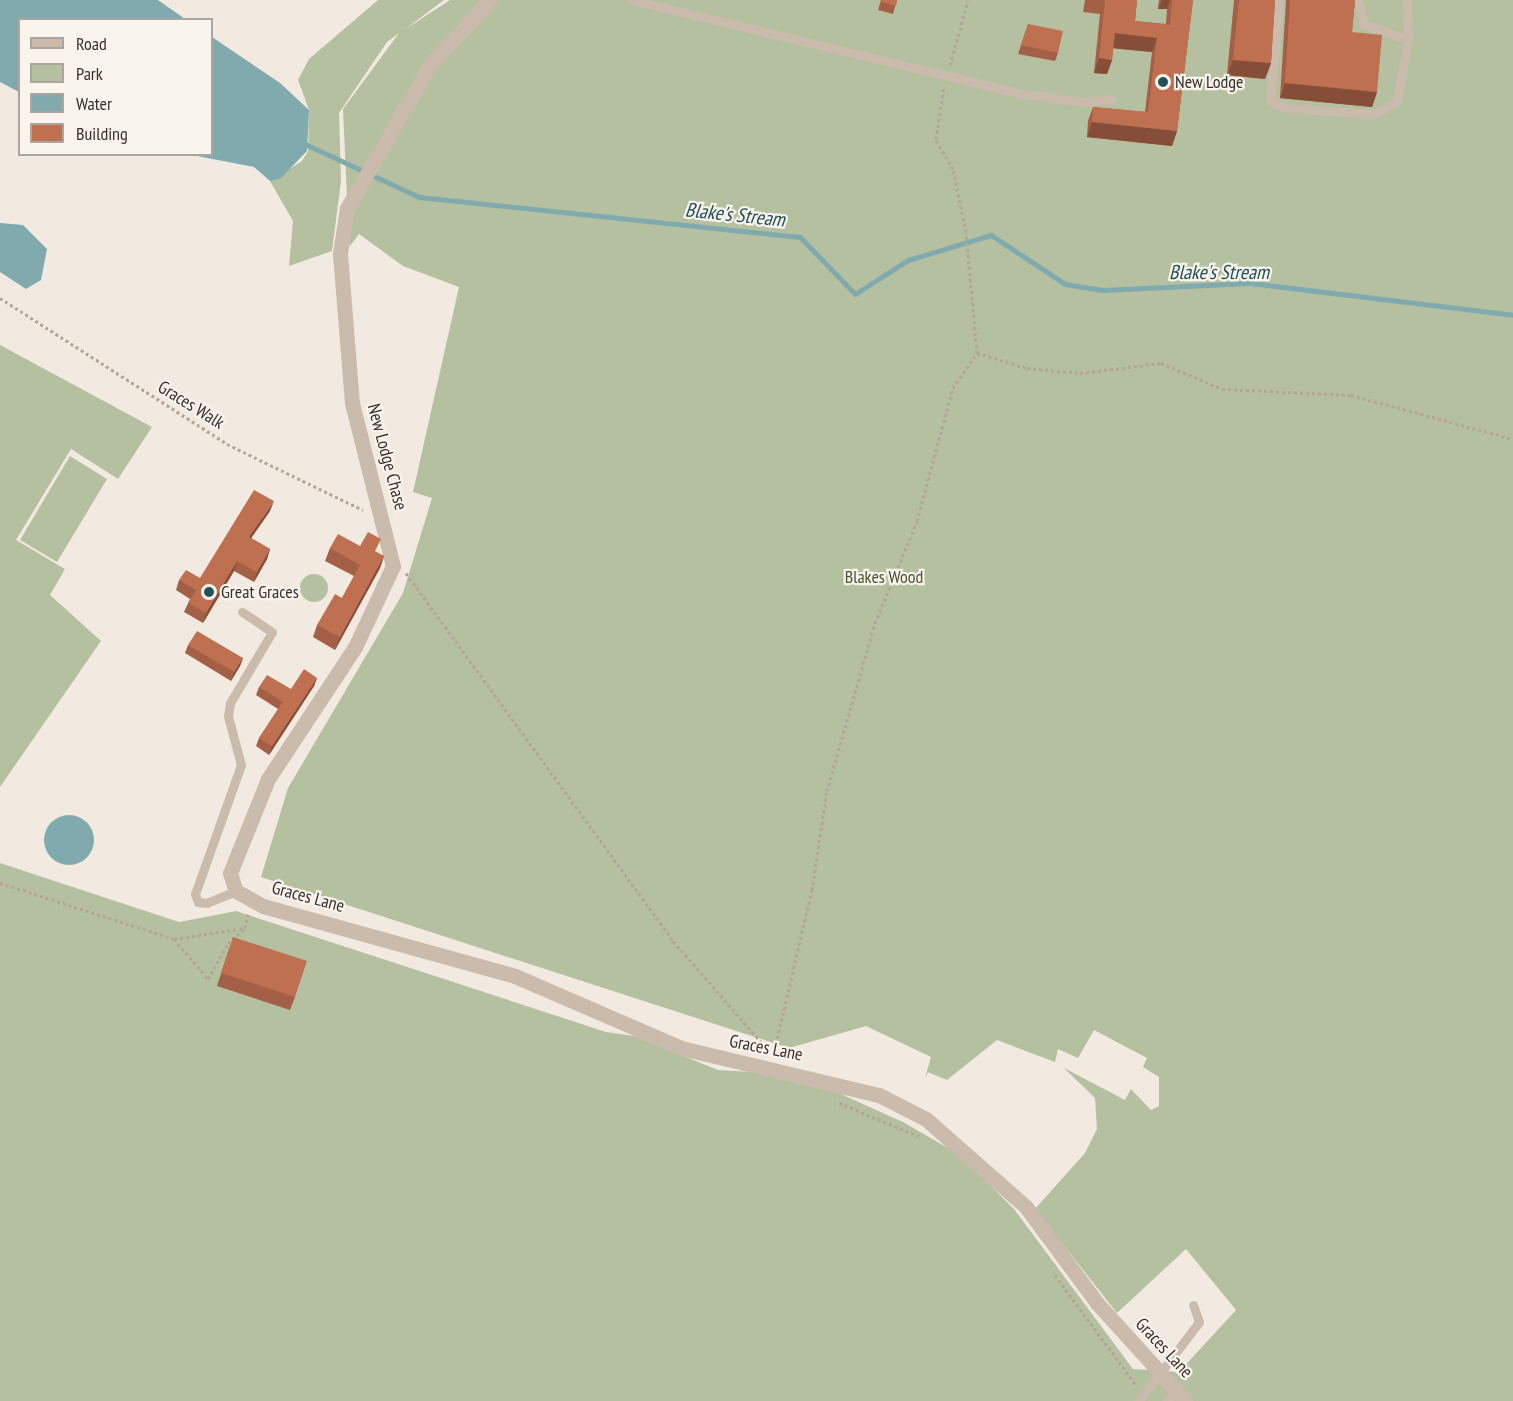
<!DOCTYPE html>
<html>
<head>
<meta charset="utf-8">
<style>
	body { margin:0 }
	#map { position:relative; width:1513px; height:1401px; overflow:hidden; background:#f2eae0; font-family:"PT Sans Narrow",sans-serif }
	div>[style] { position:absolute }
	.green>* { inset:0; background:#b4c0a0 }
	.round { border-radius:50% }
	.water>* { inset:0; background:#80aaae }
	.stream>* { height:5px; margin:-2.5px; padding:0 2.5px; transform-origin:2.5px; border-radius:2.5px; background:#80aaae }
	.path>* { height:3px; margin-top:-1.5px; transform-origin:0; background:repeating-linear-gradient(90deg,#b5a596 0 3px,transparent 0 6px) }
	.lane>* { height:9px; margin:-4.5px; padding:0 4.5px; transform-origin:4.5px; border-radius:4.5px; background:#cabbac }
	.street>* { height:15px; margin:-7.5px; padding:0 7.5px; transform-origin:7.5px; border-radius:7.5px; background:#cabbac }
	.wall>* { inset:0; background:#a46046 }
	.shaded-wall>* { inset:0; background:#864e39 }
	.building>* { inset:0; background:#bf7051 }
	.dots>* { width:16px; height:16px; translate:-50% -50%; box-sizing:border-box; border:3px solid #f9f4ec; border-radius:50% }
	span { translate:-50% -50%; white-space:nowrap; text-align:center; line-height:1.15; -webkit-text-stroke:4.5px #f9f4ec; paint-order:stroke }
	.poi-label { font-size:18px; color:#382f2b }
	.left { translate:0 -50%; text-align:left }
	.street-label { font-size:18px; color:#382f2b }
	.park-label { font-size:18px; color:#465530 }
	.water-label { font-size:20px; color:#225258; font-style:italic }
	.legend { position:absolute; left:18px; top:18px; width:195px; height:138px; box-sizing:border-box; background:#f9f4ec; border:2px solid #aca59f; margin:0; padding:8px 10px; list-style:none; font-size:18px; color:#382f2b }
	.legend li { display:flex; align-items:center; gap:12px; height:30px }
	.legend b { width:30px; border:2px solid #aca59f }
</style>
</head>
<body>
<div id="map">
	<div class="green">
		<div style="clip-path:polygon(378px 0,444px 0,404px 30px,450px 0,1513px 0,1513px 1401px,0 1401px,0 863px,179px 922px,236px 911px,606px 1032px,634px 1036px,718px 1070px,768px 1073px,834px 1091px,903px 1122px,960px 1155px,1014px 1209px,1133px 1369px,1179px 1372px,1236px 1310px,1186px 1249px,1117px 1313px,1035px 1209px,1085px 1153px,1097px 1129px,1095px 1098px,1064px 1068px,1125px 1100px,1131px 1089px,1151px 1110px,1159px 1106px,1159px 1077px,1143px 1067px,1147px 1058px,1094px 1030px,1078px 1058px,1058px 1049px,1055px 1062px,997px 1040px,947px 1080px,928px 1072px,925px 1078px,931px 1057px,866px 1026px,789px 1048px,261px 877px,288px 788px,403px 593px,432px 498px,413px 492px,459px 287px,403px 266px,359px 234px,350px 246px,349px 242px,343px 109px,399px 33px,387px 42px,339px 113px,341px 181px,332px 251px,289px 266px,293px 221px,270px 181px,302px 161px,308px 151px,309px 110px,298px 80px,309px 59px)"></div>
		<div style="clip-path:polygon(0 345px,152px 427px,118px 479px,71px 449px,16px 540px,65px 569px,50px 595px,101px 641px,0 787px)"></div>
		<div style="clip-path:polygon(70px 456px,107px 479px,57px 562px,20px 540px)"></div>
		<div class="round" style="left:300px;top:574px;width:28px;height:28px"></div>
	</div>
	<div class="water">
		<div style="clip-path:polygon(0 0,158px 0,185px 19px,20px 20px,19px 92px,0 82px)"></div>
		<div style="clip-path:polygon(212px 37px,280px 83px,309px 110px,307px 151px,281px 178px,270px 181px,254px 167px,192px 155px,212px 154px)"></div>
		<div style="clip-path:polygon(0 223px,23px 225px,47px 249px,41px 280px,26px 289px,0 272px)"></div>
		<div class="round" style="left:44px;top:815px;width:50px;height:50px"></div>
	</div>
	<div class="stream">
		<div style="left:303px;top:143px;width:128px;rotate:25deg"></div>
		<div style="left:419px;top:197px;width:383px;rotate:6deg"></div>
		<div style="left:800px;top:237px;width:79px;rotate:46deg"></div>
		<div style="left:855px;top:294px;width:63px;rotate:-32.7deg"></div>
		<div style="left:908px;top:260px;width:87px;rotate:-16.8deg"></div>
		<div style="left:991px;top:235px;width:89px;rotate:33.5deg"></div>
		<div style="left:1065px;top:284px;width:38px;rotate:9deg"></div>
		<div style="left:1103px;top:290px;width:147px;rotate:-2.7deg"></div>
		<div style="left:1250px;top:283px;width:265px;rotate:6.9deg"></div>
	</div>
	<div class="path">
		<div style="left:950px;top:65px;width:67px;rotate:-74.5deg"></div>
		<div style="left:0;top:298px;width:270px;rotate:32.7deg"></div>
		<div style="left:227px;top:444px;width:151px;rotate:25.9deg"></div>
		<div style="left:977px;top:353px;width:52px;rotate:16.7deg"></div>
		<div style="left:1027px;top:368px;width:53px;rotate:5.4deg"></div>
		<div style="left:1080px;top:373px;width:82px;rotate:-7deg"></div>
		<div style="left:1161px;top:363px;width:66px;rotate:23.1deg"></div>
		<div style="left:1222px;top:389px;width:129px;rotate:2.7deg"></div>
		<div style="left:1351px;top:395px;width:168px;rotate:15.2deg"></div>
		<div style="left:406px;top:573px;width:455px;rotate:54deg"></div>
		<div style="left:673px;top:941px;width:147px;rotate:48.9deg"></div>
		<div style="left:0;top:883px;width:183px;rotate:17.8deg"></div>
		<div style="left:174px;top:939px;width:52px;rotate:49.6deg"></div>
		<div style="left:208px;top:979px;width:41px;rotate:-60.9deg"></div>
		<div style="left:228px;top:943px;width:23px;rotate:-41deg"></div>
		<div style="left:174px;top:939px;width:72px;rotate:-8.8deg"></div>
		<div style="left:245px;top:928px;width:14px;rotate:-78deg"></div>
		<div style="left:773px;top:1056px;width:171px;rotate:-76.8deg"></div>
		<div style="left:812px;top:890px;width:100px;rotate:-81.4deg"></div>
		<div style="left:827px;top:791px;width:175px;rotate:-74.1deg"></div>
		<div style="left:875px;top:623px;width:110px;rotate:-67.6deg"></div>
		<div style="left:917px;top:521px;width:138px;rotate:-74.9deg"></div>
		<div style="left:953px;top:388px;width:42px;rotate:-55.6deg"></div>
		<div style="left:977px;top:353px;width:121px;rotate:-95.2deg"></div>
		<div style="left:966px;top:232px;width:64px;rotate:-101.7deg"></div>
		<div style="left:953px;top:169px;width:34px;rotate:-120deg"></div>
		<div style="left:936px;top:139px;width:54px;rotate:-81.4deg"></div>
		<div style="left:839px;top:1103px;width:89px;rotate:22.5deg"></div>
		<div style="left:1055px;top:1275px;width:137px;rotate:53.6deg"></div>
	</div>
	<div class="lane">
		<div style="left:632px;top:0;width:404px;rotate:13.5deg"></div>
		<div style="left:1025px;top:94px;width:59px;rotate:7.9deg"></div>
		<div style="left:1083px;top:102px;width:30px;rotate:-6deg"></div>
		<div style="left:1279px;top:0;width:101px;rotate:95.1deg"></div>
		<div style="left:1270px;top:101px;width:17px;rotate:24deg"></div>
		<div style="left:1286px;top:108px;width:89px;rotate:3.9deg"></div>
		<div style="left:1375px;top:114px;width:26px;rotate:-31deg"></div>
		<div style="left:1397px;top:101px;width:62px;rotate:-79.8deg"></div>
		<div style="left:1408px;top:40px;width:40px;rotate:-91.4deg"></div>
		<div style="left:1358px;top:0;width:25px;rotate:76deg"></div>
		<div style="left:1364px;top:24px;width:47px;rotate:20deg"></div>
		<div style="left:236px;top:891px;width:31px;rotate:158deg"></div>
		<div style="left:207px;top:903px;width:9px;rotate:-174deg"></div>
		<div style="left:198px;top:902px;width:9px;rotate:-111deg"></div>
		<div style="left:195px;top:894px;width:137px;rotate:-70.4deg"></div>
		<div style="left:241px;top:765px;width:51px;rotate:-104.9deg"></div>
		<div style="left:228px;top:716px;width:13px;rotate:-81deg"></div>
		<div style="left:230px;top:703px;width:82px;rotate:-59.4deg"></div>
		<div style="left:272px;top:632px;width:36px;rotate:-146deg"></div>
		<div style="left:1139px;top:1401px;width:99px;rotate:-52.8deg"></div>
		<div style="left:1199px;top:1322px;width:18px;rotate:-109deg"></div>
		<div style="left:1167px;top:1401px;width:15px;rotate:-42deg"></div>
	</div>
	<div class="street">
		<div style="left:490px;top:0;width:88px;rotate:132.7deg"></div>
		<div style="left:430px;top:65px;width:165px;rotate:120.1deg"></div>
		<div style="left:347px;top:208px;width:47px;rotate:98.7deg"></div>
		<div style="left:340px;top:254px;width:149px;rotate:85.4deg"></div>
		<div style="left:352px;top:403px;width:168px;rotate:75.9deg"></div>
		<div style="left:393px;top:566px;width:89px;rotate:115.1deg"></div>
		<div style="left:355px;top:647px;width:158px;rotate:123.4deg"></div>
		<div style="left:268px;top:779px;width:101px;rotate:112deg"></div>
		<div style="left:230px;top:873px;width:19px;rotate:72deg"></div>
		<div style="left:236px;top:891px;width:31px;rotate:29deg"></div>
		<div style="left:263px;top:906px;width:262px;rotate:15.5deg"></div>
		<div style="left:515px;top:976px;width:181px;rotate:23.4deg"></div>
		<div style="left:681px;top:1048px;width:204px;rotate:13.4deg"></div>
		<div style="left:879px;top:1095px;width:53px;rotate:27.1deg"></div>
		<div style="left:926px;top:1119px;width:133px;rotate:41.3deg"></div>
		<div style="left:1026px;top:1207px;width:119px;rotate:53.5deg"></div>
		<div style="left:1097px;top:1303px;width:132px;rotate:47.8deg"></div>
	</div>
	<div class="wall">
		<div style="clip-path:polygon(881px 0,897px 0,893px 14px,878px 10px)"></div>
		<div style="clip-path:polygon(1085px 0,1137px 0,1135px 21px,1166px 24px,1167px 9px,1158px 9px,1159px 0,1193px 0,1177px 131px,1172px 146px,1087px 137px,1088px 121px,1093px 107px,1145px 112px,1152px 52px,1113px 48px,1112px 60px,1107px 74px,1094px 73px,1100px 14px,1083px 12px)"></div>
		<div style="clip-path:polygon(1234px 0,1275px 0,1271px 63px,1265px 79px,1227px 75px)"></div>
		<div style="clip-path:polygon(1286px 0,1355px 0,1352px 32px,1377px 92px,1372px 107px,1280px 98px)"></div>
		<div style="clip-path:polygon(1028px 24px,1058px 53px,1055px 61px,1018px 54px)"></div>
		<div style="clip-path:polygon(270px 511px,251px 538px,270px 549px,267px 559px,254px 582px,234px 571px,203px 623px,184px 612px,190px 599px,176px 590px,179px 580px,200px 578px)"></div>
		<div style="clip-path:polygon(360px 546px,384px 556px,380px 568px,335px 650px,313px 637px,317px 625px,342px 598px,354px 576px,325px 561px,330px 548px)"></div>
		<div style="clip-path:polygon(188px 645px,243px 658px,240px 666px,231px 681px,185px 653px)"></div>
		<div style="clip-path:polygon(317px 678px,314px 686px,269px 755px,256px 746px,259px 738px,278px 709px,256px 695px,259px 687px,291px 689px)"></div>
		<div style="clip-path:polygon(229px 949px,295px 997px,290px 1010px,217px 986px)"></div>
	</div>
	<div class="shaded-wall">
		<div style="clip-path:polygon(1162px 0,1170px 0,1167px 9px,1158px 9px)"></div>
		<div style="clip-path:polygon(1115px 33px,1157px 38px,1152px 52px,1110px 48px)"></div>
		<div style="clip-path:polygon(1099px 58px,1112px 60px,1107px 74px,1094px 73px)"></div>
		<div style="clip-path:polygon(1233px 60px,1271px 63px,1265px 79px,1227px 75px)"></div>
		<div style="clip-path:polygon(1285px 83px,1377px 92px,1372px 107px,1280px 98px)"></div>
		<div style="clip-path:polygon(1092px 122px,1177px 131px,1172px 146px,1087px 137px)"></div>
		<div style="clip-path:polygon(274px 501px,270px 511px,245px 547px,249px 537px)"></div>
		<div style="clip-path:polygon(270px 549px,267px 559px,254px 582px,257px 572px)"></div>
		<div style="clip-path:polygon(384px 556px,380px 568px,335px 650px,340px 637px)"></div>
		<div style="clip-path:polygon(237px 561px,234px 571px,203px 623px,206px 613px)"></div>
		<div style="clip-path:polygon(243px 658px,240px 666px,231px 681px,234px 672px)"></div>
		<div style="clip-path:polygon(317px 678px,314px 686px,269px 755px,272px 746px)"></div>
	</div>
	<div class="building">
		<div style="clip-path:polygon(882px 0,897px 0,896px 6px,881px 2px)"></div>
		<div style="clip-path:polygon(1105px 0,1137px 0,1135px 21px,1170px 25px,1172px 0,1193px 0,1177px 131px,1092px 122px,1093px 107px,1148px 112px,1157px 38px,1115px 33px,1112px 60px,1099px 58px)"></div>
		<div style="clip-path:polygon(1239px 0,1275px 0,1271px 63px,1233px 60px)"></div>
		<div style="clip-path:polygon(1290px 0,1355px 0,1352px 32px,1382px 35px,1377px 92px,1285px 83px)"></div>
		<div style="clip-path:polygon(1028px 24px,1063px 31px,1058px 53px,1021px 45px)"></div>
		<div style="clip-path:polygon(254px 490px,274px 501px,249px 537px,270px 549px,257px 572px,237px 561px,206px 613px,188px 603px,196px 590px,179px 580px,186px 570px,200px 578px)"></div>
		<div style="clip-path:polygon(368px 532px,381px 539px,375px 551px,384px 556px,340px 637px,317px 625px,335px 594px,342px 598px,360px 565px,330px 548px,338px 534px,360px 546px)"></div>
		<div style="clip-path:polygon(197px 631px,243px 658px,234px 672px,188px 645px)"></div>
		<div style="clip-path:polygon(304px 669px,317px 678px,272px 746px,259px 738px,283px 702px,259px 687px,267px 675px,291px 689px)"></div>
		<div style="clip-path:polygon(233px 937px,307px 961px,295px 997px,221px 973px)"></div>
	</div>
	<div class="dots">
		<div style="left:1163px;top:82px;background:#225258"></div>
		<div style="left:209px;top:592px;background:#225258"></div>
	</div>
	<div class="poi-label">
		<span class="left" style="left:1175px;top:82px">New Lodge</span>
		<span class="left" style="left:221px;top:592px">Great Graces</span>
	</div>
	<div class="street-label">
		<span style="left:191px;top:405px;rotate:32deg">Graces Walk</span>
		<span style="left:387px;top:457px;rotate:75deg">New Lodge Chase</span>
		<span style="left:308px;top:897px;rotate:15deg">Graces Lane</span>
		<span style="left:766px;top:1048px;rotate:11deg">Graces Lane</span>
		<span style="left:1164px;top:1348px;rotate:47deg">Graces Lane</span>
	</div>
	<div class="park-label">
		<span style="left:884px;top:577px">Blakes Wood</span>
	</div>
	<div class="water-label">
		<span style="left:735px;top:215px;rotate:6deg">Blake's Stream</span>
		<span style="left:1219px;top:272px">Blake's Stream</span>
	</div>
	<ul class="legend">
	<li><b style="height:8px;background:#cabbac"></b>Road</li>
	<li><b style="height:16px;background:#b4c0a0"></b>Park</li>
	<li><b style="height:16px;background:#80aaae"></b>Water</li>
	<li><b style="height:16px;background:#bf7051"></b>Building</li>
	</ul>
</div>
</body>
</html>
